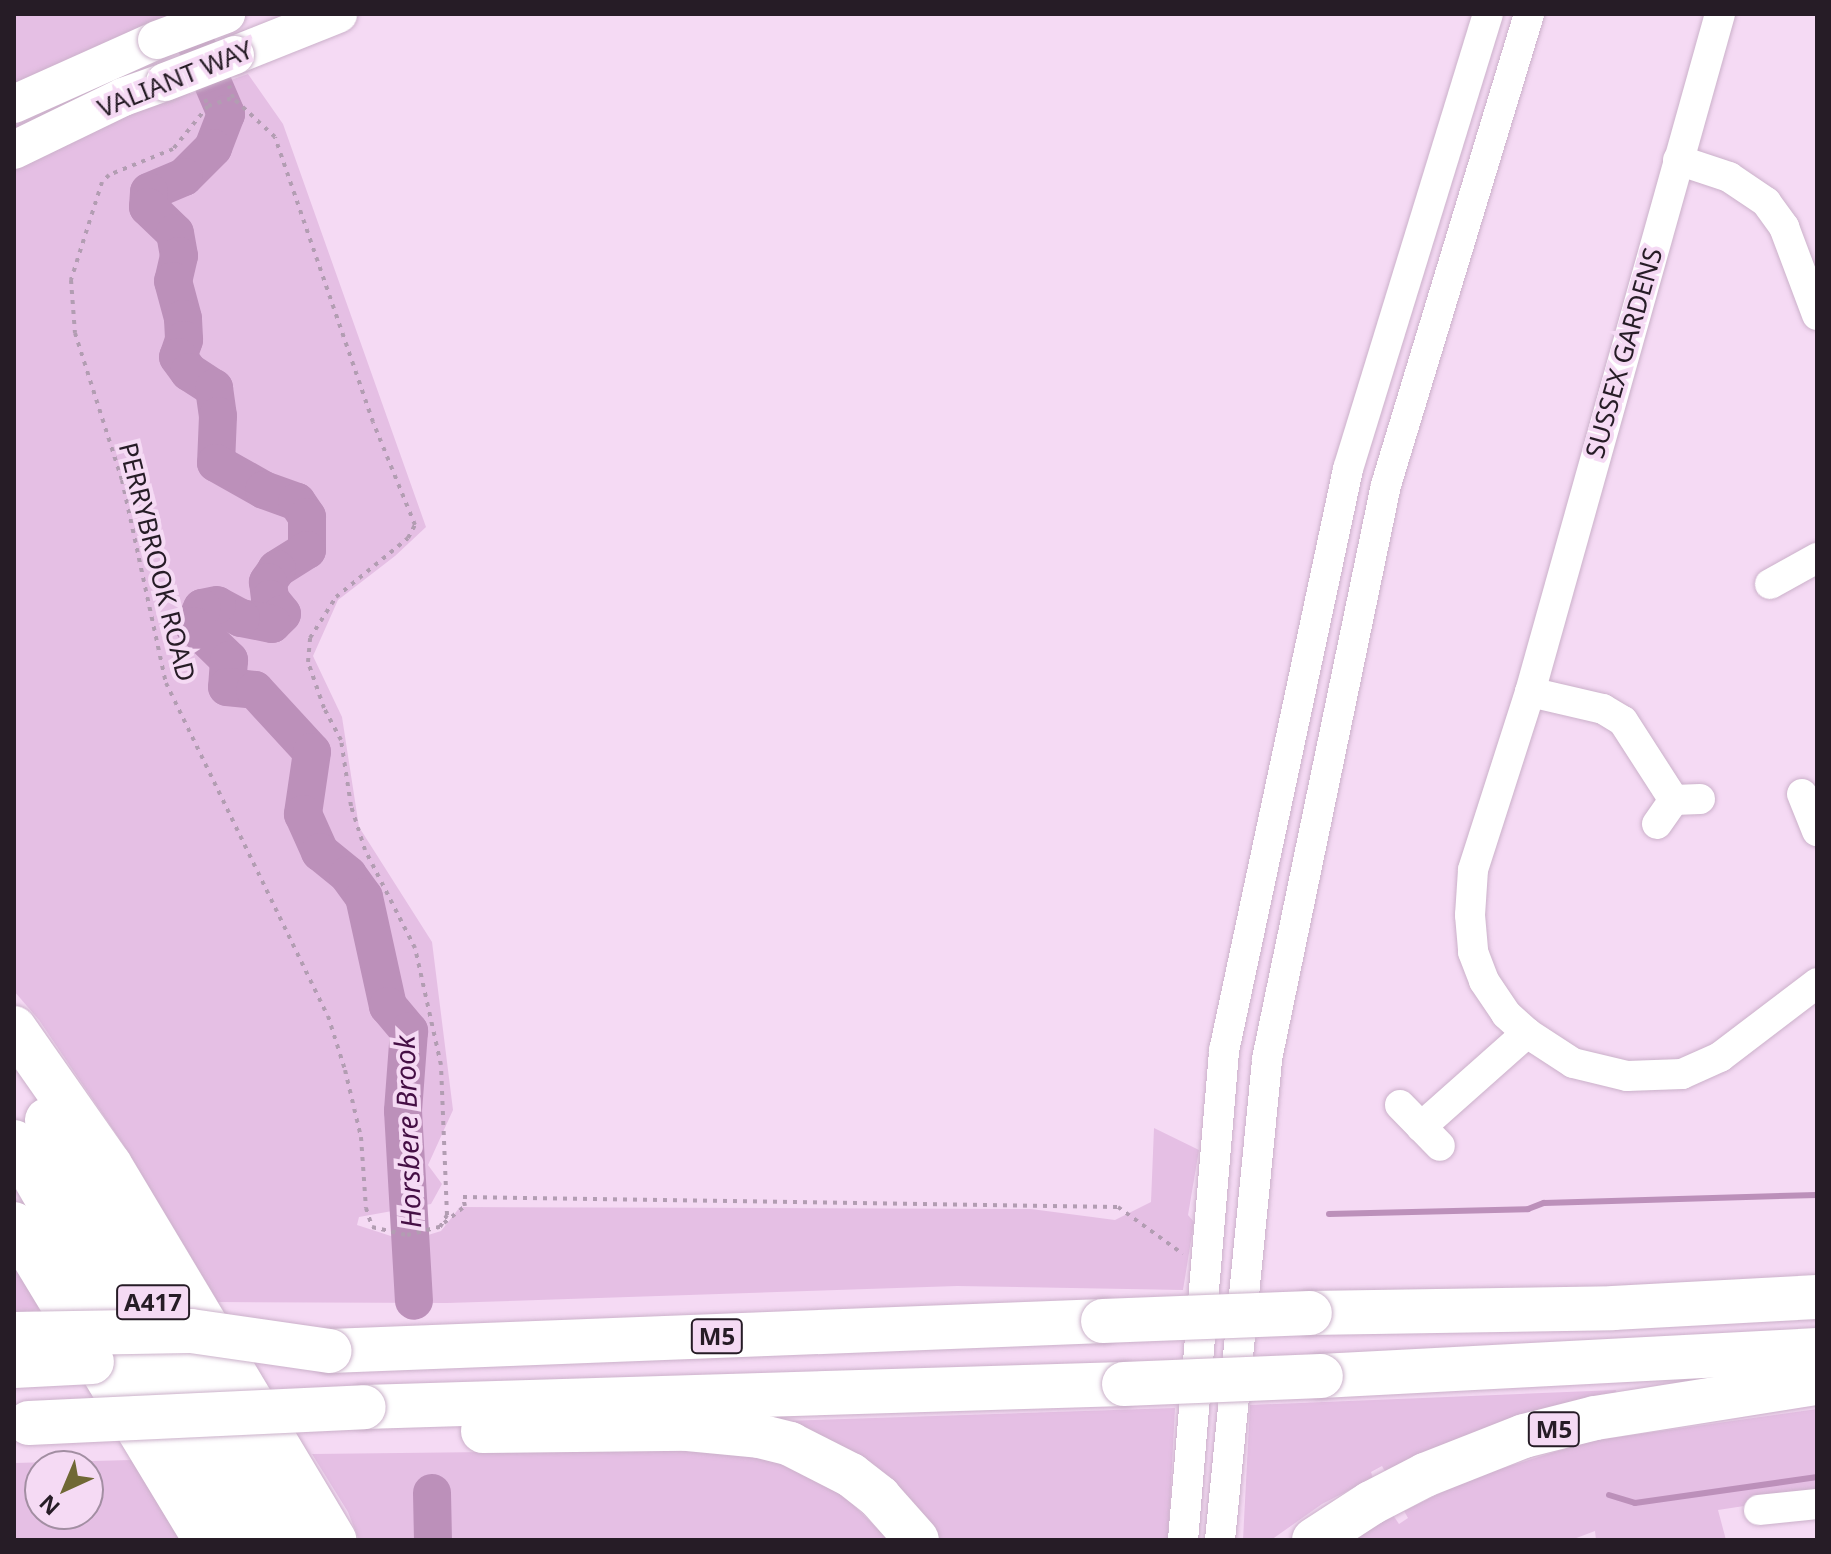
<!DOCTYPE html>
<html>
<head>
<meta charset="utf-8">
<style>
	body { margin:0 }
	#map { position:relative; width:1831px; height:1554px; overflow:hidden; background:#f5daf4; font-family:"Noto Sans",sans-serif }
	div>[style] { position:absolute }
	.green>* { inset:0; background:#e5bfe4 }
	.stream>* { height:6px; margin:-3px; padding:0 3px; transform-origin:3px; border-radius:3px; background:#bc90ba }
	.river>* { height:38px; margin:-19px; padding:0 19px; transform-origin:19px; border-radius:19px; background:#bc90ba }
	.path>* { height:4px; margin-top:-2px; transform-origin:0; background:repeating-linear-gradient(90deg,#b29db2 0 4px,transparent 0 10px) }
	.roads { filter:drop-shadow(0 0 2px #cbb1ca) drop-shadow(0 0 2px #cbb1ca) }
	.minor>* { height:30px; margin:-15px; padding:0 15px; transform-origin:15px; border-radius:15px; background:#fff }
	.major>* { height:38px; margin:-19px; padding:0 19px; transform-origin:19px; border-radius:19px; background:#fff }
	.highway>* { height:44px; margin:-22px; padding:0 22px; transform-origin:22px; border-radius:22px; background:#fff }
	.bridges { filter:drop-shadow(0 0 2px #cbb1ca) drop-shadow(0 0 2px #cbb1ca) }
	.major-bridge>* { height:38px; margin:-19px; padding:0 19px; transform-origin:19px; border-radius:19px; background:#fff }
	.highway-bridge>* { height:44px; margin:-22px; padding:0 22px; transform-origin:22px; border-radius:22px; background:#fff }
	span { translate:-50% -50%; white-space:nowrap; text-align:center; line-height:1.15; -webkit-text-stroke:8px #f5daf4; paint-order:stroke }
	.shield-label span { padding:2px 6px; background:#f5daf4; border:2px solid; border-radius:6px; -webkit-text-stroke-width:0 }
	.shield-label { font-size:24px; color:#261c26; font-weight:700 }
	.street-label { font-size:26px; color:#261c26 }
	.water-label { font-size:28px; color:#450f45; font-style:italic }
	.frame { position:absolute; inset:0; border:16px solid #261c26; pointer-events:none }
	.north { position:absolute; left:24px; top:1450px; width:80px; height:80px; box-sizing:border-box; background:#f5daf4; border:2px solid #a28ea2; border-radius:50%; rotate:224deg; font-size:22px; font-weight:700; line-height:32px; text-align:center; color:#261c26 }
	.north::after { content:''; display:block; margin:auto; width:28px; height:36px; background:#706835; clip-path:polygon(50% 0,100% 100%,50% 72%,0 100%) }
</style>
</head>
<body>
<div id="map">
	<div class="green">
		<div style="clip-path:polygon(14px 14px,197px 14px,14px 90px)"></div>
		<div style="clip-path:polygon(243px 30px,267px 30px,14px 137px,14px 126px,58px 105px)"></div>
		<div style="clip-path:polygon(248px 74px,283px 124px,426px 527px,395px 556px,338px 600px,313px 656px,342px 717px,359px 827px,432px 942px,453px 1110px,428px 1165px,442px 1184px,431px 1204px,359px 1217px,357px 1225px,397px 1238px,404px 1244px,405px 1257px,418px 1257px,419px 1242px,425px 1236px,441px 1231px,460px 1207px,1031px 1209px,1115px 1220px,1151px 1202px,1154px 1128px,1199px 1150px,1188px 1215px,1194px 1222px,1183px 1290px,957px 1286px,447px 1303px,218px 1302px,127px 1150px,39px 1020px,14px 991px,14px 166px,187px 87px,190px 94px)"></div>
		<div style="clip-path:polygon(14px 1252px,50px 1310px,14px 1312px)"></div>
		<div style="clip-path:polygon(1616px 1390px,1617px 1397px,1386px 1473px,1382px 1466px,1371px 1472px,1373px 1478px,1322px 1504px,1271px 1540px,1243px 1540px,1250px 1405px)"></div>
		<div style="clip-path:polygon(1175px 1408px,1168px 1540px,929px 1540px,728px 1423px)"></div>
		<div style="clip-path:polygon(1817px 1409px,1817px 1495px,1718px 1510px,1726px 1540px,1596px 1540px,1595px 1531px,1571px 1540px,1354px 1540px,1393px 1515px,1399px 1524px,1408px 1518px,1404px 1511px,1471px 1478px,1590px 1441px)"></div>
		<div style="clip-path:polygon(668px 1450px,740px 1454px,790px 1466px,843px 1495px,889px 1540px,359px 1540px,348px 1512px,312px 1454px)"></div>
		<div style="clip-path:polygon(evenodd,132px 1460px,185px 1540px,14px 1540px,14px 1463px,132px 1460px,40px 1466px,88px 1466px,88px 1514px,40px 1514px,40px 1466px)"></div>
	</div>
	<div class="stream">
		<div style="left:1329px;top:1214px;width:199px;rotate:-1.4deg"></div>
		<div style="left:1528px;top:1209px;width:17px;rotate:-21deg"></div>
		<div style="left:1544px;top:1203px;width:273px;rotate:-1.7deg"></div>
		<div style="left:1609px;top:1495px;width:27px;rotate:17deg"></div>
		<div style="left:1635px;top:1503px;width:184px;rotate:-8.1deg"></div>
	</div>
	<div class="river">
		<div style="left:193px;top:37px;width:84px;rotate:66.8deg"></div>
		<div style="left:226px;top:114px;width:36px;rotate:111deg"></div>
		<div style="left:213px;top:148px;width:41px;rotate:135deg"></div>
		<div style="left:184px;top:177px;width:38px;rotate:157deg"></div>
		<div style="left:149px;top:192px;width:15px;rotate:94deg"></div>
		<div style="left:148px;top:207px;width:37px;rotate:44deg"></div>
		<div style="left:175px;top:233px;width:23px;rotate:80deg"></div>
		<div style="left:179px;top:256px;width:26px;rotate:103deg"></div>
		<div style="left:173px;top:281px;width:39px;rotate:75deg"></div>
		<div style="left:183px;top:319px;width:21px;rotate:87deg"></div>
		<div style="left:184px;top:340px;width:18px;rotate:109deg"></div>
		<div style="left:178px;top:357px;width:19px;rotate:54deg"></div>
		<div style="left:189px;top:372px;width:30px;rotate:33deg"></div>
		<div style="left:214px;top:388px;width:28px;rotate:82deg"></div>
		<div style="left:218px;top:416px;width:47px;rotate:92.4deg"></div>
		<div style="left:216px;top:463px;width:55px;rotate:29.4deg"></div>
		<div style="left:264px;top:490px;width:35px;rotate:20deg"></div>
		<div style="left:297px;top:502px;width:18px;rotate:56deg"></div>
		<div style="left:307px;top:517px;width:33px;rotate:90deg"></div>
		<div style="left:307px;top:550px;width:36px;rotate:148deg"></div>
		<div style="left:277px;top:569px;width:16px;rotate:125deg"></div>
		<div style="left:268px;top:582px;width:17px;rotate:83deg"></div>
		<div style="left:270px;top:599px;width:19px;rotate:51deg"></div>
		<div style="left:282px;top:614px;width:14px;rotate:135deg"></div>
		<div style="left:272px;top:624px;width:32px;rotate:-169deg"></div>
		<div style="left:241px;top:618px;width:27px;rotate:-152deg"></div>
		<div style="left:217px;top:605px;width:15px;rotate:169deg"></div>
		<div style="left:202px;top:608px;width:20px;rotate:114deg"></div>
		<div style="left:194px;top:626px;width:49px;rotate:44.2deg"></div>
		<div style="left:229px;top:660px;width:27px;rotate:94deg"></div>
		<div style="left:227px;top:687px;width:28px;rotate:6deg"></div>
		<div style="left:255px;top:690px;width:84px;rotate:47.4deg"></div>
		<div style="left:312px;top:752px;width:63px;rotate:98.3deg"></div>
		<div style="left:303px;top:814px;width:42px;rotate:65.9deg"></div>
		<div style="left:320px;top:852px;width:36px;rotate:39deg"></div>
		<div style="left:348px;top:875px;width:27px;rotate:54deg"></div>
		<div style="left:364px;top:897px;width:112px;rotate:77.6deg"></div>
		<div style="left:388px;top:1006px;width:33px;rotate:50deg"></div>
		<div style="left:409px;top:1031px;width:80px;rotate:94.3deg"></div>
		<div style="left:403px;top:1111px;width:190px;rotate:86.7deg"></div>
		<div style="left:432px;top:1493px;width:47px;rotate:88.8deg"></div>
	</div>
	<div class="path">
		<div style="left:205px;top:99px;width:8px;rotate:67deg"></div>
		<div style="left:208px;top:106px;width:55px;rotate:129.1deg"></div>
		<div style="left:173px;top:149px;width:69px;rotate:157.9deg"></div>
		<div style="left:109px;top:175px;width:10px;rotate:135deg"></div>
		<div style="left:102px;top:182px;width:103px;rotate:107.6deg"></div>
		<div style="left:71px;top:280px;width:53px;rotate:85.7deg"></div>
		<div style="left:75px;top:333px;width:154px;rotate:72.3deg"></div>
		<div style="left:122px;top:480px;width:208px;rotate:77.8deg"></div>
		<div style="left:166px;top:683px;width:370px;rotate:64.1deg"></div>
		<div style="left:328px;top:1016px;width:57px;rotate:72.5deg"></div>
		<div style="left:345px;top:1070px;width:69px;rotate:76.6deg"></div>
		<div style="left:361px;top:1137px;width:71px;rotate:86deg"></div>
		<div style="left:366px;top:1208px;width:20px;rotate:72deg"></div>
		<div style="left:372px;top:1227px;width:36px;rotate:13deg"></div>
		<div style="left:407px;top:1235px;width:34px;rotate:-14deg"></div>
		<div style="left:440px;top:1227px;width:14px;rotate:-60deg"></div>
		<div style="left:447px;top:1215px;width:150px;rotate:-92.3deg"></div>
		<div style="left:441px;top:1065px;width:120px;rotate:-102.5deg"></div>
		<div style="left:415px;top:948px;width:110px;rotate:-117deg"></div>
		<div style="left:365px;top:850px;width:46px;rotate:-107.7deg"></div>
		<div style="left:351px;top:806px;width:67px;rotate:-98.6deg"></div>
		<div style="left:341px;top:740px;width:36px;rotate:-118deg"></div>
		<div style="left:324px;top:708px;width:49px;rotate:-109.2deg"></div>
		<div style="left:308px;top:662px;width:24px;rotate:-85deg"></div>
		<div style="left:310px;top:638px;width:49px;rotate:-57.6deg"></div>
		<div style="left:336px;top:597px;width:93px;rotate:-39.3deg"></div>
		<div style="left:408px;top:538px;width:15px;rotate:-62deg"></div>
		<div style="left:415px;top:525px;width:111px;rotate:-112.2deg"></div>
		<div style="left:373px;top:422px;width:301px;rotate:-109deg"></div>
		<div style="left:275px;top:137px;width:57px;rotate:-137.1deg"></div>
		<div style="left:233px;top:98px;width:13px;rotate:-108deg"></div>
		<div style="left:208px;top:106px;width:25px;rotate:-18deg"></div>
		<div style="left:444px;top:1223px;width:27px;rotate:-39deg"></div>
		<div style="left:465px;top:1206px;width:9px;rotate:-103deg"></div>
		<div style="left:463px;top:1197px;width:655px;rotate:0.87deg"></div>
		<div style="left:1118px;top:1207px;width:80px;rotate:35.9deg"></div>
	</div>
	<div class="roads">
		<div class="minor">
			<div style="left:1720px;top:14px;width:704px;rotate:105.65deg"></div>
			<div style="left:1530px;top:692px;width:187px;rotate:107.8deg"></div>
			<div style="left:1473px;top:870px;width:45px;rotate:93.8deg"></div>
			<div style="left:1470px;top:915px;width:37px;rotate:85deg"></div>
			<div style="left:1473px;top:952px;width:31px;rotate:69deg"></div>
			<div style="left:1484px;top:981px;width:40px;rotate:56deg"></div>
			<div style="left:1506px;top:1014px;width:28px;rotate:42deg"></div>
			<div style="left:1527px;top:1033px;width:55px;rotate:33.1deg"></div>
			<div style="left:1573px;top:1063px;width:56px;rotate:13.5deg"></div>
			<div style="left:1627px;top:1076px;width:55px;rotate:-2.1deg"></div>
			<div style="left:1682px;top:1074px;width:42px;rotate:-24.1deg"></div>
			<div style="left:1720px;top:1057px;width:122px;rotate:-37.3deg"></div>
			<div style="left:1678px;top:160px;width:54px;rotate:18.4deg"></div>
			<div style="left:1729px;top:177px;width:45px;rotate:34deg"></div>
			<div style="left:1766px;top:202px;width:31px;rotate:54deg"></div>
			<div style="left:1784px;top:227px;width:94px;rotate:69.4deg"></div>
			<div style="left:1770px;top:584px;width:54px;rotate:-29deg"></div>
			<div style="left:1530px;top:692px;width:75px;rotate:13.1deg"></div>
			<div style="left:1603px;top:709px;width:23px;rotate:31deg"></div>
			<div style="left:1623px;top:721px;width:94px;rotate:57.2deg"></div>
			<div style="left:1802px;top:794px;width:40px;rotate:68deg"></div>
			<div style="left:1657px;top:824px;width:29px;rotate:-55deg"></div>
			<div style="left:1674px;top:800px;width:26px;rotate:-2deg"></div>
			<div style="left:1400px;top:1105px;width:57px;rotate:45.7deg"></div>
			<div style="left:1421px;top:1127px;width:142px;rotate:-41.6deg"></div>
			<div style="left:1759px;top:1510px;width:58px;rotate:-5.9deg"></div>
			<div style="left:1183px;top:1540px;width:491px;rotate:-85.2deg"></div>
			<div style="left:1224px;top:1051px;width:595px;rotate:-77.97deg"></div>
			<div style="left:1348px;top:469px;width:476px;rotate:-72.9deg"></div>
			<div style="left:1220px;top:1540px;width:483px;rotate:-84.4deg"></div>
			<div style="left:1267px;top:1059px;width:586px;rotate:-78.29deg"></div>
			<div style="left:1386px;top:485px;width:492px;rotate:-73.1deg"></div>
		</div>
		<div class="major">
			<div style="left:235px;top:55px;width:111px;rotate:-21.7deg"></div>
			<div style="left:14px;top:104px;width:157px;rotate:-24.1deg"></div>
			<div style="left:14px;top:150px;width:121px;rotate:-25.9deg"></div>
			<div style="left:123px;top:97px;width:45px;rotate:-19.7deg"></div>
		</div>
		<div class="highway">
			<div style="left:14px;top:1028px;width:167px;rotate:55deg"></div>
			<div style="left:110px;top:1165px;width:437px;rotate:59.1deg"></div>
			<div style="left:47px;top:1120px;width:487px;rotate:59.6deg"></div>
			<div style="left:14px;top:1142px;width:461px;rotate:59.8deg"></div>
			<div style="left:14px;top:1224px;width:369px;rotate:58.8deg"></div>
			<div style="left:1310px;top:1313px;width:303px;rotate:-0.9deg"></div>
			<div style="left:1613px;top:1308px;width:204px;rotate:-3.1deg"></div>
			<div style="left:330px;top:1351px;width:774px;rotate:-2.22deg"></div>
			<div style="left:1321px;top:1376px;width:497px;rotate:-3deg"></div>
			<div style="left:364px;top:1407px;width:760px;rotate:-1.73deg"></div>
			<div style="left:483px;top:1431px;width:205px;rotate:-0.6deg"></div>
			<div style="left:688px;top:1429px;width:71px;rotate:5.6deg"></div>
			<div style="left:759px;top:1436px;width:32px;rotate:14deg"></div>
			<div style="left:790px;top:1444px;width:68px;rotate:26.9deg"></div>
			<div style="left:851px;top:1475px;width:36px;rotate:38deg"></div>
			<div style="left:879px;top:1497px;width:57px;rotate:48.5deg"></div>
			<div style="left:1314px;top:1540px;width:68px;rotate:-33deg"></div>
			<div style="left:1371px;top:1503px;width:61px;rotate:-27.4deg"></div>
			<div style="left:1425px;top:1475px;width:106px;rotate:-21.5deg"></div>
			<div style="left:1524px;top:1436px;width:73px;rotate:-14.2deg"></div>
			<div style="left:1595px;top:1418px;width:225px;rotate:-9deg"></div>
		</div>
	</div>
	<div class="bridges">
		<div class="major-bridge">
			<div style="left:157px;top:40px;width:74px;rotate:-20.6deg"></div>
			<div style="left:165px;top:82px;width:75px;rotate:-21.1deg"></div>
		</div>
		<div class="highway-bridge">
			<div style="left:1103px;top:1321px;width:207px;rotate:-2.2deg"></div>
			<div style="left:14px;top:1334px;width:177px;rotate:-1deg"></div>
			<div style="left:191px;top:1331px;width:140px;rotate:8.2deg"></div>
			<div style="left:14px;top:1366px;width:78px;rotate:-2.9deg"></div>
			<div style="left:1124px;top:1384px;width:197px;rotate:-2.3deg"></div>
			<div style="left:29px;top:1423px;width:335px;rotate:-2.7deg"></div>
		</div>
	</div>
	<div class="shield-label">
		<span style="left:153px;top:1302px">A417</span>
		<span style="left:717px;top:1336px">M5</span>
		<span style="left:1554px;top:1429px">M5</span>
	</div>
	<div class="street-label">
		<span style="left:175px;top:79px;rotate:-22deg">VALIANT WAY</span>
		<span style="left:1624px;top:353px;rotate:-74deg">SUSSEX GARDENS</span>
		<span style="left:157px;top:562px;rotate:76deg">PERRYBROOK ROAD</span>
	</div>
	<div class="water-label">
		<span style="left:407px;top:1132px;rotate:-92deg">Horsbere Brook</span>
	</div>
	<div class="frame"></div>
	<div class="north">N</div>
</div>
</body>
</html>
